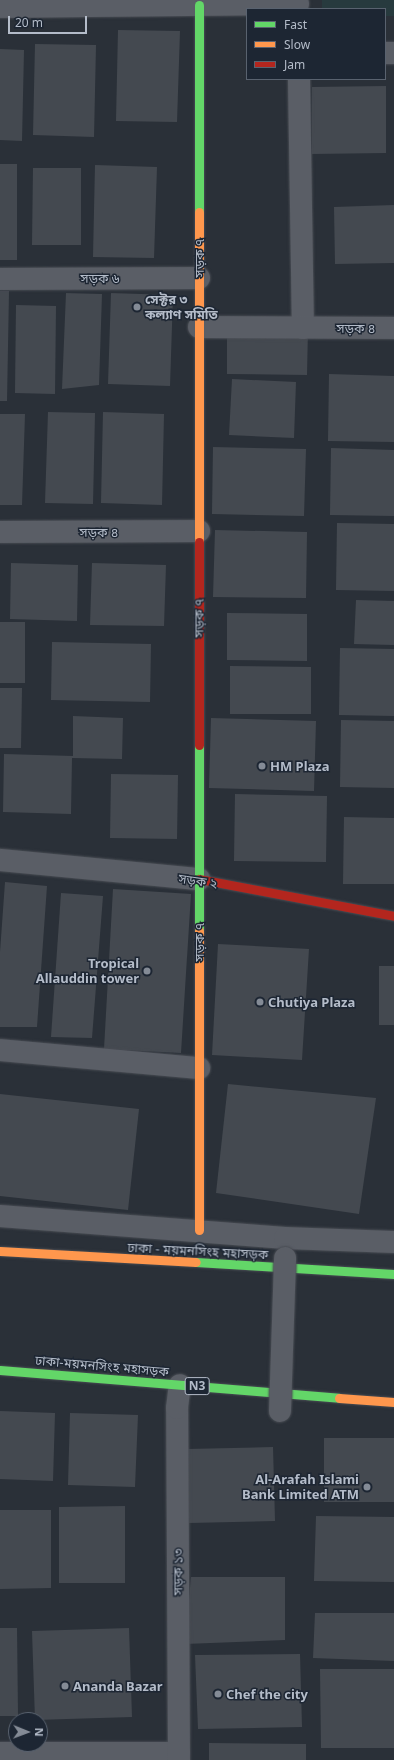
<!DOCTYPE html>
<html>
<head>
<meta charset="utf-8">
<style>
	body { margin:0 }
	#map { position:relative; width:394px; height:1760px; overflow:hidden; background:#2a3038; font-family:"Noto Sans","Noto Sans Bengali",sans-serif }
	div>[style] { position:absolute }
	.green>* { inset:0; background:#273a3e }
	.building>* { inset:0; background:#444950 }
	.roads { filter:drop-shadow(0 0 1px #484c53) drop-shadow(0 0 1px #484c53) }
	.street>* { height:22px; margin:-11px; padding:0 11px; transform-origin:11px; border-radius:11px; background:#5a5e66 }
	.fast>* { height:9px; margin:-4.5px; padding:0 4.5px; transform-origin:4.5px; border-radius:4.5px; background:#63d668 }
	.slow>* { height:9px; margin:-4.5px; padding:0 4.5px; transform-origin:4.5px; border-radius:4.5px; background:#ff974d }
	.jam>* { height:9px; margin:-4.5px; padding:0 4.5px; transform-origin:4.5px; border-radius:4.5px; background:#b3261e }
	.bridges { filter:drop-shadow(0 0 1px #484c53) drop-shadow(0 0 1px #484c53) }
	.street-bridge>* { height:22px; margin:-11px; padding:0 11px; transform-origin:11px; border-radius:11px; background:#5a5e66 }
	.dots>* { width:11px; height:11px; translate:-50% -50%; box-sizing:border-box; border:2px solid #1d2633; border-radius:50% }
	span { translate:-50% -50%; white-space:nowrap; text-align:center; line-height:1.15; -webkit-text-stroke:3px #1d2633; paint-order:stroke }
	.shield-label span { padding:1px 3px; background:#1d2633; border:1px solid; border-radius:3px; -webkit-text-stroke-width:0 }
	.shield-label { font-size:12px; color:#b4bcc9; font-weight:700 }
	.street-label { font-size:13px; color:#b4bcc9 }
	.poi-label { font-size:13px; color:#b4bcc9; font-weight:700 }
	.left { translate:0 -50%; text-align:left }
	.right { translate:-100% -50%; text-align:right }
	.legend { position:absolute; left:246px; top:8px; width:140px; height:72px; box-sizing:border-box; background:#1d2633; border:1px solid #59626f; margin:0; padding:5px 7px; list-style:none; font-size:12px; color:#b4bcc9 }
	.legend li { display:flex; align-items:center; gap:8px; height:20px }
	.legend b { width:20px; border:1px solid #59626f }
	.north { position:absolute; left:8px; top:1712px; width:40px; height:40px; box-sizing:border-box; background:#1d2633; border:1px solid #59626f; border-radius:50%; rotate:91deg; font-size:11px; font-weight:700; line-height:16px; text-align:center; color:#b4bcc9 }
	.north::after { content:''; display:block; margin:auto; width:14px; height:18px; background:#848b96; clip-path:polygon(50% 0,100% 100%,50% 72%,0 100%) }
	.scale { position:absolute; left:8px; top:16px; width:79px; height:18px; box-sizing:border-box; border:2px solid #b4bcc9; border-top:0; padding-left:5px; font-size:12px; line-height:14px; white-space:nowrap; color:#b4bcc9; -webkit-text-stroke:3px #1d2633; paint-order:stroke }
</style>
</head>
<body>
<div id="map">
	<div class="green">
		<div style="clip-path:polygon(322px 0,394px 0,394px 16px,385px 16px,385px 9px,322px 9px)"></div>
	</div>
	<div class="building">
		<div style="clip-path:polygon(118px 30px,180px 31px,177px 122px,116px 121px)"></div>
		<div style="clip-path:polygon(35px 44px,96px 45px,94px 137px,33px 135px)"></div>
		<div style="clip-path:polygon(0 49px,24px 50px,22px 141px,0 140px)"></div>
		<div style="clip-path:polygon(386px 86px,386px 153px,312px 154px,312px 87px)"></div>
		<div style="clip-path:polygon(0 164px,17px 164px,17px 260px,0 260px)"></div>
		<div style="clip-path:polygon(95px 165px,157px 167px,154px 258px,93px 257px)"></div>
		<div style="clip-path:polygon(33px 168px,81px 168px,81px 245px,32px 245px)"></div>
		<div style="clip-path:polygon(394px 205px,394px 263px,335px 264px,334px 207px)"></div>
		<div style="clip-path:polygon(0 291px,9px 291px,7px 401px,0 401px)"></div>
		<div style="clip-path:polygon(66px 293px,102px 294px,99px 385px,62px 389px)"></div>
		<div style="clip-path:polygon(111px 293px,173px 295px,170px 386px,108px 384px)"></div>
		<div style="clip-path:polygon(16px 305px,56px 306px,55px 394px,15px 393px)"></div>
		<div style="clip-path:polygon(227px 327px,308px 328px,307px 375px,227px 374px)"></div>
		<div style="clip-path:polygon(329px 374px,394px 376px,394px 442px,328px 441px)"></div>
		<div style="clip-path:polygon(232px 379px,296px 382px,294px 438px,229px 435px)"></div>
		<div style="clip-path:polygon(48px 412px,95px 413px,93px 504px,45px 503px)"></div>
		<div style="clip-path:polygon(103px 412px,164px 414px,162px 505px,101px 503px)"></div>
		<div style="clip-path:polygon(0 414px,25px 414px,22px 505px,0 505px)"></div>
		<div style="clip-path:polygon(213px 447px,306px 449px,304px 516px,212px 514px)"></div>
		<div style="clip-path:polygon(331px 448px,394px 450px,394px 516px,330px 515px)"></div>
		<div style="clip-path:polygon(337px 523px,394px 524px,394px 591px,336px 590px)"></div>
		<div style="clip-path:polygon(215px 530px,307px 532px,306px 598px,213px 597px)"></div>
		<div style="clip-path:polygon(11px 563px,78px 565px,77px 621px,10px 619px)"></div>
		<div style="clip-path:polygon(92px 563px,166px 565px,164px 626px,90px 625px)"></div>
		<div style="clip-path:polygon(356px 600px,394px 601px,394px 645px,354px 644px)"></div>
		<div style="clip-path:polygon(227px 613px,307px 614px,307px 661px,227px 660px)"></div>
		<div style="clip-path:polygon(0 622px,25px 622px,25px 683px,0 683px)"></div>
		<div style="clip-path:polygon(52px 642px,151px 644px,150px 702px,51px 700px)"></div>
		<div style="clip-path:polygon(340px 648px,394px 649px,394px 716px,339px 715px)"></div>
		<div style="clip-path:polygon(230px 666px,311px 667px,311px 714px,230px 714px)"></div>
		<div style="clip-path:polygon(0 688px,22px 688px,21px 748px,0 748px)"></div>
		<div style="clip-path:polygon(73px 716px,123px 718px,122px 759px,72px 758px,71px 814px,3px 812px,4px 754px,73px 756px)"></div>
		<div style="clip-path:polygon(211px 718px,316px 721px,314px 791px,209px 788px)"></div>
		<div style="clip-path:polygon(341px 720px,394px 721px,394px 788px,340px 787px)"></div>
		<div style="clip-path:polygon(111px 774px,178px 775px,177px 839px,110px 838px)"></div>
		<div style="clip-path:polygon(235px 794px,327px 796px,326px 862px,234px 861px)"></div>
		<div style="clip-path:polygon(344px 817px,394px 818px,394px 884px,343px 884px)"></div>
		<div style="clip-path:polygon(5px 882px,47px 886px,37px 1027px,0 1027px,0 952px)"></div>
		<div style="clip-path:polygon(113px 889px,191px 894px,181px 1053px,104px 1049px)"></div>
		<div style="clip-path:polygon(61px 893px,103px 896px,92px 1038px,51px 1037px)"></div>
		<div style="clip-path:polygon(218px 944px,309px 949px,302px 1060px,212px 1055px)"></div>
		<div style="clip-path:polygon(379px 966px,394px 966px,394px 1025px,379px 1025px)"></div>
		<div style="clip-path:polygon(228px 1084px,376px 1098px,359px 1214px,216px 1193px)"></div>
		<div style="clip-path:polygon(0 1094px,139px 1109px,128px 1210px,0 1196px)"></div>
		<div style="clip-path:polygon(0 1411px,55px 1413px,53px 1481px,0 1479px)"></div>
		<div style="clip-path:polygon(70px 1413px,138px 1415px,135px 1487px,68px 1485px)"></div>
		<div style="clip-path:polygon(324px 1438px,394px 1438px,394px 1502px,324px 1502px)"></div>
		<div style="clip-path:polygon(273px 1447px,275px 1521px,189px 1523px,187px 1449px)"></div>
		<div style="clip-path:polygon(125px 1506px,125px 1583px,59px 1583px,59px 1507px)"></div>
		<div style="clip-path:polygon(0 1510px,51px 1510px,51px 1588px,0 1589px)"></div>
		<div style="clip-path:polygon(316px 1516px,394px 1517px,394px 1582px,314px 1581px)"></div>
		<div style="clip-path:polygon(191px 1577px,285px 1577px,285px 1640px,185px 1644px)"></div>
		<div style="clip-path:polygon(315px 1613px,394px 1613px,394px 1661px,313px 1658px)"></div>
		<div style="clip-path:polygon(0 1628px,17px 1628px,18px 1716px,0 1716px)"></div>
		<div style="clip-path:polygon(129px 1628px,132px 1717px,35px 1720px,32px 1631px)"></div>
		<div style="clip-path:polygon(300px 1654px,302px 1727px,198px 1729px,195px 1655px)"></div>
		<div style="clip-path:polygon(320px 1669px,394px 1669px,394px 1748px,321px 1748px)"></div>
		<div style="clip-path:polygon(209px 1743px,306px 1744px,306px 1760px,209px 1760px)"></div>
	</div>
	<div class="roads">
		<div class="street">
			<div style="left:0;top:7px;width:298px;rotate:-0.6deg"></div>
			<div style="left:385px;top:53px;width:9px"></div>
			<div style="left:299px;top:79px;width:249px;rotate:89.1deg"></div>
			<div style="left:0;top:279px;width:199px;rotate:-0.3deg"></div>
			<div style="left:199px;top:327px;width:195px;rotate:0.3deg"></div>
			<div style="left:0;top:532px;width:199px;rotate:-0.3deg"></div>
			<div style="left:0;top:860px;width:200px;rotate:5.5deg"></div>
			<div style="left:0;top:1050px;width:200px;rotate:5.2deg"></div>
			<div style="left:0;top:1216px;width:286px;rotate:4.4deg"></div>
			<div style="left:285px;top:1238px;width:109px;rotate:2.1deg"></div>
			<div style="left:0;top:1753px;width:179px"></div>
			<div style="left:179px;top:1760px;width:352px;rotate:-90.3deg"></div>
			<div style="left:177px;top:1408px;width:23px;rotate:-83deg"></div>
		</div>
		<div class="fast">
			<div style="left:199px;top:5px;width:207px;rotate:90deg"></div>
			<div style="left:199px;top:745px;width:186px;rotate:90deg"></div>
			<div style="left:196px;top:1262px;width:198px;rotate:3.5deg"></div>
			<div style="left:0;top:1370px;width:340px;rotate:4.7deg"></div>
		</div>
		<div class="slow">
			<div style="left:199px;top:212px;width:330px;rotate:90deg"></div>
			<div style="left:199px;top:931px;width:299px;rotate:90deg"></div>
			<div style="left:0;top:1251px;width:196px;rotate:3.2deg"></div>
			<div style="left:339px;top:1398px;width:55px;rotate:4.2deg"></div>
		</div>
		<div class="jam">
			<div style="left:199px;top:542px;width:203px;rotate:90deg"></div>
			<div style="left:199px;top:879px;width:198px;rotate:10.7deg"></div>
		</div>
	</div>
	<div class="bridges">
		<div class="street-bridge">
			<div style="left:280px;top:1411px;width:153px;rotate:-88.1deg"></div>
		</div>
	</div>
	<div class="dots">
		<div style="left:137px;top:307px;background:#848b96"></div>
		<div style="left:262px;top:766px;background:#848b96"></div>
		<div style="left:147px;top:971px;background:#848b96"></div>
		<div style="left:260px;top:1002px;background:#848b96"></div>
		<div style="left:367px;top:1487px;background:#848b96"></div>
		<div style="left:65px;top:1686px;background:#848b96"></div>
		<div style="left:218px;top:1694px;background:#848b96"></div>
	</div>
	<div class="shield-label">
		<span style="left:197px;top:1386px">N3</span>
	</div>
	<div class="street-label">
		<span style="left:199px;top:258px;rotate:-90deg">সড়ক ৭</span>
		<span style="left:100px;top:278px">সড়ক ৬</span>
		<span style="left:356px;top:328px">সড়ক ৪</span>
		<span style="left:99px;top:532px">সড়ক ৪</span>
		<span style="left:199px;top:618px;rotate:-90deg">সড়ক ৭</span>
		<span style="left:198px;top:881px;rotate:8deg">সড়ক ২</span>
		<span style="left:199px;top:942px;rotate:-90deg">সড়ক ৭</span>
		<span style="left:198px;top:1251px;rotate:3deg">ঢাকা - ময়মনসিংহ মহাসড়ক</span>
		<span style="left:102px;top:1366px;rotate:5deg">ঢাকা-ময়মনসিংহ মহাসড়ক</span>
		<span style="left:178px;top:1572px;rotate:-90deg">সড়ক ১৩</span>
	</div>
	<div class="poi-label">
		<span class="left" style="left:145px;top:307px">সেক্টর ৩<br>কল্যাণ সমিতি</span>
		<span class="left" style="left:270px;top:766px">HM Plaza</span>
		<span class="right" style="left:139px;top:971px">Tropical<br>Allauddin tower</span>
		<span class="left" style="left:268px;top:1002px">Chutiya Plaza</span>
		<span class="right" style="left:359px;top:1487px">Al-Arafah Islami<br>Bank Limited ATM</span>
		<span class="left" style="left:73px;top:1686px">Ananda Bazar</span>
		<span class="left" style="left:226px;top:1694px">Chef the city</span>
	</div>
	<ul class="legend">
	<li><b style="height:5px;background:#63d668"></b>Fast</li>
	<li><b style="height:5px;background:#ff974d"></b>Slow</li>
	<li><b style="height:5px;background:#b3261e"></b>Jam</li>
	</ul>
	<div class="north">N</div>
	<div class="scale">20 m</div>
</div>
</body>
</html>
